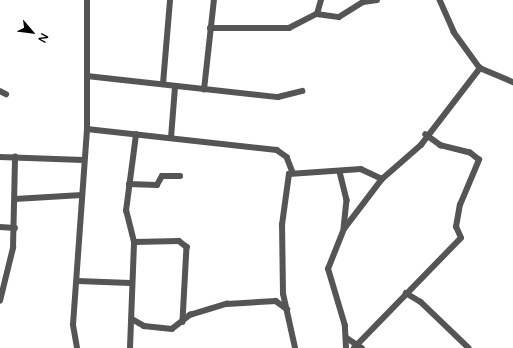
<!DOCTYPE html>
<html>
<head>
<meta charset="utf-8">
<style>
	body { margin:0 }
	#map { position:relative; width:513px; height:348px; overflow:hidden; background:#fff; font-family:"Varela Round",sans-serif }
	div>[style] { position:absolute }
	.minor>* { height:5.5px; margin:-2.75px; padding:0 2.75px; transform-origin:2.75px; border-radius:2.75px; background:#555 }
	span { translate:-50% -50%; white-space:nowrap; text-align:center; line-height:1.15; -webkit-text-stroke:4px #fff; paint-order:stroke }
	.north { position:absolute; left:12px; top:12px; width:40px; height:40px; -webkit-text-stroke:3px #fff; paint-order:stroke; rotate:118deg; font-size:11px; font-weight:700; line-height:16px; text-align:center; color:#000 }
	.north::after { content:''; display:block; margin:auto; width:14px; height:18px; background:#000; clip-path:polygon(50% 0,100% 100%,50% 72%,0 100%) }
</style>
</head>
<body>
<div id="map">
	<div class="minor">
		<div style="left:440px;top:0;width:35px;rotate:66deg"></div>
		<div style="left:454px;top:32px;width:44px;rotate:54.2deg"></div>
		<div style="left:480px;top:68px;width:36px;rotate:23deg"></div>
		<div style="left:317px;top:14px;width:22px;rotate:8deg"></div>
		<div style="left:339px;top:17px;width:28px;rotate:-32deg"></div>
		<div style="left:363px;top:2px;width:14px;rotate:-8deg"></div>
		<div style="left:210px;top:28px;width:79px"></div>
		<div style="left:289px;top:28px;width:31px;rotate:-27deg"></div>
		<div style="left:317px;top:14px;width:15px;rotate:-74deg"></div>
		<div style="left:87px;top:76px;width:192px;rotate:6.3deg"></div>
		<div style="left:278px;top:97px;width:25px;rotate:-14deg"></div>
		<div style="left:163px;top:84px;width:84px;rotate:-85.2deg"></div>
		<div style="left:204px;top:90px;width:91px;rotate:-83.7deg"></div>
		<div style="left:0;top:91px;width:7px;rotate:27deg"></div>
		<div style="left:87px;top:129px;width:191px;rotate:6.3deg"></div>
		<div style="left:277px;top:150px;width:12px;rotate:35deg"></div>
		<div style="left:287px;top:157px;width:17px;rotate:69deg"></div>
		<div style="left:171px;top:138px;width:51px;rotate:-85.5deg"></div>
		<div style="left:0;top:157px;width:83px;rotate:2.1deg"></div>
		<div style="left:340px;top:172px;width:29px;rotate:76deg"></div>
		<div style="left:347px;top:200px;width:28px;rotate:96deg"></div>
		<div style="left:129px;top:184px;width:28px;rotate:2deg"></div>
		<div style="left:157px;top:185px;width:10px;rotate:-61deg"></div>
		<div style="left:162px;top:176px;width:18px"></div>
		<div style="left:15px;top:199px;width:67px;rotate:-3.4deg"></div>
		<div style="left:0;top:227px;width:15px;rotate:4deg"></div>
		<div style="left:134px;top:242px;width:45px;rotate:-1.3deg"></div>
		<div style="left:179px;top:241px;width:10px;rotate:37deg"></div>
		<div style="left:187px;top:247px;width:75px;rotate:93.1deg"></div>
		<div style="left:78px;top:281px;width:52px;rotate:2.2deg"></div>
		<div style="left:406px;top:293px;width:17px;rotate:31deg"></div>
		<div style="left:421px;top:302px;width:66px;rotate:43.8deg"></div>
		<div style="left:0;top:301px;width:55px;rotate:-76.2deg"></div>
		<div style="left:13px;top:248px;width:91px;rotate:-88.7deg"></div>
		<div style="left:132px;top:319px;width:14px;rotate:30deg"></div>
		<div style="left:144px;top:326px;width:28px;rotate:6deg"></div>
		<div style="left:172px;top:329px;width:23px;rotate:-38deg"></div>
		<div style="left:190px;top:315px;width:39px;rotate:-17deg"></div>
		<div style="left:227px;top:304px;width:49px;rotate:-3.5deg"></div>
		<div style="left:276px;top:301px;width:14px;rotate:36deg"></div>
		<div style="left:347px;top:338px;width:18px;rotate:34deg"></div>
		<div style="left:77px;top:348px;width:23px;rotate:-100deg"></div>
		<div style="left:73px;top:325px;width:196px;rotate:-85.9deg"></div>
		<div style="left:87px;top:129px;width:129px;rotate:-90deg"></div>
		<div style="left:130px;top:348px;width:106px;rotate:-87.8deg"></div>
		<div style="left:134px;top:242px;width:32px;rotate:-104deg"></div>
		<div style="left:126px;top:211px;width:77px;rotate:-82.5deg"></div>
		<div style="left:295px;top:348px;width:55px;rotate:-102.5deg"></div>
		<div style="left:283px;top:294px;width:69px;rotate:-90.8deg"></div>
		<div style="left:282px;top:225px;width:51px;rotate:-82.2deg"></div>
		<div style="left:289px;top:174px;width:72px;rotate:-4deg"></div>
		<div style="left:361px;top:169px;width:23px;rotate:25deg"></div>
		<div style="left:382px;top:179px;width:52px;rotate:-41.1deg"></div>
		<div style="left:421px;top:145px;width:97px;rotate:-52.5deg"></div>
		<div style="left:346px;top:348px;width:22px;rotate:-93deg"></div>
		<div style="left:345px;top:326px;width:59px;rotate:-106.6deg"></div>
		<div style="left:328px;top:269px;width:43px;rotate:-68.2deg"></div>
		<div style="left:344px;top:229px;width:63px;rotate:-52.8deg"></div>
		<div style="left:354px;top:348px;width:153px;rotate:-45.8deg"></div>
		<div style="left:461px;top:238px;width:12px;rotate:-114deg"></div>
		<div style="left:456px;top:227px;width:22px;rotate:-80deg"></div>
		<div style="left:460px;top:205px;width:49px;rotate:-67.1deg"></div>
		<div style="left:479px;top:160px;width:11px;rotate:-142deg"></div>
		<div style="left:470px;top:153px;width:30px;rotate:-166deg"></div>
		<div style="left:441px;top:146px;width:19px;rotate:-144deg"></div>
	</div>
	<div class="north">N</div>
</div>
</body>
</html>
